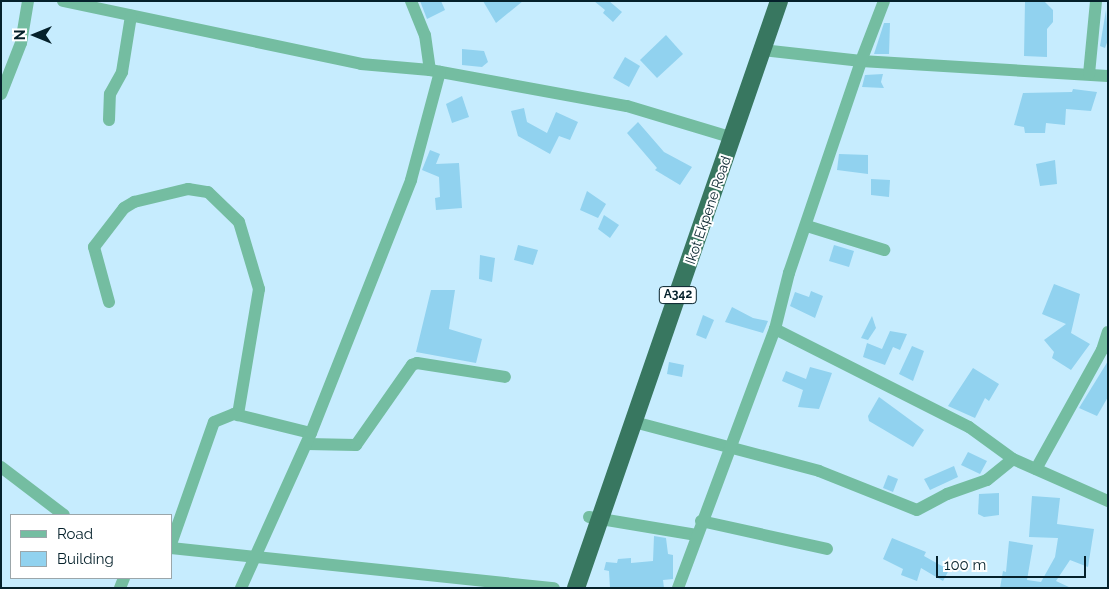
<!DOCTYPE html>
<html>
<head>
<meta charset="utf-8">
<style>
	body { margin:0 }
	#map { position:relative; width:1109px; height:589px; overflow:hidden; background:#c6ecfe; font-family:Raleway,sans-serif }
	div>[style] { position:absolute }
	.building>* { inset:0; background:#91d2ef }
	.minor>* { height:12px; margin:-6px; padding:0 6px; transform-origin:6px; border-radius:6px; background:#74bda1 }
	.highway>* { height:18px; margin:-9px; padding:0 9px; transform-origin:9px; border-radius:9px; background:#387760 }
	span { translate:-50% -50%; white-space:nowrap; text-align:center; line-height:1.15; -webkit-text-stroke:4px #fff; paint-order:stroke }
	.shield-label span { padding:1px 4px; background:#fff; border:1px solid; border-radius:4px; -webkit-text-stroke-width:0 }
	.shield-label { font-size:12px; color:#05212b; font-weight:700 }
	.street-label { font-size:14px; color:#05212b }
	.frame { position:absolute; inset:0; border:2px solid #05212b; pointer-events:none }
	.legend { position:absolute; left:10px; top:514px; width:162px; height:65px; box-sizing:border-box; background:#fff; border:1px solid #9ba6aa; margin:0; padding:6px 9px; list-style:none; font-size:15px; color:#05212b }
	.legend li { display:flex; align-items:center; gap:10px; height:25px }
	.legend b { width:25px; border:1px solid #9ba6aa }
	.north { position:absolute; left:10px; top:10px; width:50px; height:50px; -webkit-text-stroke:4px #fff; paint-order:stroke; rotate:270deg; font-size:14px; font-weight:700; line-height:20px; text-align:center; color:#05212b }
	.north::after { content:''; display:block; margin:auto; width:18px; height:22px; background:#05212b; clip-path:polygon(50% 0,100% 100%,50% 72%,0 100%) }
	.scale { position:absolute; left:936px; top:556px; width:150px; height:22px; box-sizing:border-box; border:2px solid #05212b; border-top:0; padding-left:6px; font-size:15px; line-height:18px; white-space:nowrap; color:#05212b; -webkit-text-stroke:4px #fff; paint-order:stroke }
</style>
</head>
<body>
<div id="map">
	<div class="building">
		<div style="clip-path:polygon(420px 1px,441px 1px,445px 10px,427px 19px)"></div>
		<div style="clip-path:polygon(483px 1px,523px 1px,496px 23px)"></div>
		<div style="clip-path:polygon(594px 1px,609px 1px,622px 12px,613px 22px,603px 13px,605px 10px)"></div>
		<div style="clip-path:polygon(1025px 1px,1044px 1px,1053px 10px,1053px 22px,1047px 29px,1047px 57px,1024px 56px)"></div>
		<div style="clip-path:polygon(1106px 10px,1108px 40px,1105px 48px,1100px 46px)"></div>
		<div style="clip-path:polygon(884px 23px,890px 23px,889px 54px,874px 54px)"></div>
		<div style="clip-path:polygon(666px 35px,683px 54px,657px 78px,640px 60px)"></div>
		<div style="clip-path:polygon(462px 49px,484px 51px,488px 62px,482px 67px,462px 65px)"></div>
		<div style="clip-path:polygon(625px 57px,640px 66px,629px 87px,613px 78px)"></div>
		<div style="clip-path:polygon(883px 74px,881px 82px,884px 88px,862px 87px,865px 75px)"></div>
		<div style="clip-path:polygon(1073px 89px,1097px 92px,1091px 111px,1066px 109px,1065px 125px,1046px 123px,1045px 133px,1025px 133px,1024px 127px,1014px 125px,1023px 93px,1072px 92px)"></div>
		<div style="clip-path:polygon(462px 96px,469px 117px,452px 123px,446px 104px)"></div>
		<div style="clip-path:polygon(524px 108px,527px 122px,547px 133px,556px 112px,578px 122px,570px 140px,559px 136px,550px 154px,518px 136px,511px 111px)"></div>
		<div style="clip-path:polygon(638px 122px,664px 152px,692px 167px,680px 185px,655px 170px,657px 168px,627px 133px)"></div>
		<div style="clip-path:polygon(430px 150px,440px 154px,436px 164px,459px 163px,462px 208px,436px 210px,435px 198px,440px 197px,439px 177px,422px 170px)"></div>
		<div style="clip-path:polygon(839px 154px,868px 155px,868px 174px,837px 170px)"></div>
		<div style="clip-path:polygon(1055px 160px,1057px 184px,1040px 186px,1036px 164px)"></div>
		<div style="clip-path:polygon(871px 179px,890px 180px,889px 197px,871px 195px)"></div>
		<div style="clip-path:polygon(587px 191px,606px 204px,598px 218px,580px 210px)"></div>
		<div style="clip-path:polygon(604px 215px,619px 225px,610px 238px,598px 229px)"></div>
		<div style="clip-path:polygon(518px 245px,538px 250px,533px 265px,514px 260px)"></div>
		<div style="clip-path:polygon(834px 245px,854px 251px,849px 267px,829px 261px)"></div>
		<div style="clip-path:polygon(480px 255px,495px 258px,492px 282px,479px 279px)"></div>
		<div style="clip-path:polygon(1054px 284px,1080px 294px,1071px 333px,1090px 344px,1071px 370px,1052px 358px,1054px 352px,1044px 340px,1066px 324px,1042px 314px)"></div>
		<div style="clip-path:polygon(431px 290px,455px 290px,449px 329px,482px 339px,476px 363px,416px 352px)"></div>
		<div style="clip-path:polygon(811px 291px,823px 296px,815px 318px,790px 306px,795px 292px,809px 297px)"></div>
		<div style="clip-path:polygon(732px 307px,753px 318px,768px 321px,763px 333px,725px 322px)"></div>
		<div style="clip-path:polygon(703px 315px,714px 320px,706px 339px,696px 335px)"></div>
		<div style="clip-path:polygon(872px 316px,876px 328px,868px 340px,861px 338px)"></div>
		<div style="clip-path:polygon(890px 331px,907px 334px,900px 350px,893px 347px,885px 365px,863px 357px,867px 343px,882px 349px)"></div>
		<div style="clip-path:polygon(912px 346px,924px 351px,913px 381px,899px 374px)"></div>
		<div style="clip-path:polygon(1108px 361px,1108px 397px,1097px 416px,1079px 408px)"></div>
		<div style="clip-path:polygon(669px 362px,684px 365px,682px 377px,667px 374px)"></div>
		<div style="clip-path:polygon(810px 367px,832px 373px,819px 409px,798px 407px,803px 390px,782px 381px,786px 371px,806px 379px)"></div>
		<div style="clip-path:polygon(973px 368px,999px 384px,989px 401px,985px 398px,975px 418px,948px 406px)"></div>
		<div style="clip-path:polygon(879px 397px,924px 430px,913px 447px,869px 421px,868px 416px)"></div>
		<div style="clip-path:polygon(968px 452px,987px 461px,980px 474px,961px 465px)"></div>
		<div style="clip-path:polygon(954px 466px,958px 477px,930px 490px,924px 479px)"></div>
		<div style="clip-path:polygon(888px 475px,898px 479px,893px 492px,883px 488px)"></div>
		<div style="clip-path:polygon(999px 493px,999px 515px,984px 517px,978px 514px,979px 494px)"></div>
		<div style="clip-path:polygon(1032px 496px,1060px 498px,1057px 524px,1094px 529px,1088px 567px,1070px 560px,1056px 581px,1071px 588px,1000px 588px,1003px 571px,1006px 572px,1009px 541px,1033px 545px,1027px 580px,1041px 582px,1055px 557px,1058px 538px,1029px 537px)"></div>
		<div style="clip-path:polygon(654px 536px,666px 538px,668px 554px,673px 555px,673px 579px,663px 580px,664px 588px,610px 588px,609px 571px,604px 570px,606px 562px,617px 563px,618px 559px,631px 558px,631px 563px,653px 561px)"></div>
		<div style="clip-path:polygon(892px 538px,926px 552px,924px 556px,949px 570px,943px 581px,921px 568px,917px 581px,901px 575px,903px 569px,883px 559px)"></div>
	</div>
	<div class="minor">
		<div style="left:63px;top:1px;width:305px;rotate:11.9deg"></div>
		<div style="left:361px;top:64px;width:69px;rotate:5deg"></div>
		<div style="left:430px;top:70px;width:200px;rotate:10.4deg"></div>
		<div style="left:627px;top:106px;width:111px;rotate:16.8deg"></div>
		<div style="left:411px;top:1px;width:37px;rotate:68deg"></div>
		<div style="left:425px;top:35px;width:35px;rotate:82deg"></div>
		<div style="left:762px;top:50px;width:100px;rotate:6.3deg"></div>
		<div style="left:861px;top:61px;width:247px;rotate:3.5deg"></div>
		<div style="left:1089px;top:74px;width:73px;rotate:-84.5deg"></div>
		<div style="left:1px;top:94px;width:55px;rotate:-68.6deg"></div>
		<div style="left:21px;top:43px;width:43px;rotate:-80.5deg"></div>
		<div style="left:109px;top:120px;width:26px;rotate:-88deg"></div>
		<div style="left:110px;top:94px;width:25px;rotate:-61deg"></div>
		<div style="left:122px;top:72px;width:57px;rotate:-80.9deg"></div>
		<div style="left:807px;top:226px;width:81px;rotate:17.3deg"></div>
		<div style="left:109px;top:302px;width:57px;rotate:-105.3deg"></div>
		<div style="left:94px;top:247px;width:49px;rotate:-52.4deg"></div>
		<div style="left:124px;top:208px;width:12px;rotate:-31deg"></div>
		<div style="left:134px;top:202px;width:56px;rotate:-13.5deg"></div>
		<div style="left:188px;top:189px;width:20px;rotate:9deg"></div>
		<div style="left:208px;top:192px;width:43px;rotate:44.1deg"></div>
		<div style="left:239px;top:222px;width:70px;rotate:73.4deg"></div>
		<div style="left:259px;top:289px;width:128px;rotate:99.5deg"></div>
		<div style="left:775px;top:329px;width:217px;rotate:26.8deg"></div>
		<div style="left:969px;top:427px;width:54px;rotate:36deg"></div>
		<div style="left:1013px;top:459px;width:104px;rotate:23.9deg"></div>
		<div style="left:634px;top:422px;width:191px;rotate:14.8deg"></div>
		<div style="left:819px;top:471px;width:105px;rotate:21.7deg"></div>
		<div style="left:917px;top:510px;width:34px;rotate:-28deg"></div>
		<div style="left:947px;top:494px;width:42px;rotate:-19.3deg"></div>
		<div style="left:987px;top:480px;width:33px;rotate:-39deg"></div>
		<div style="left:307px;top:444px;width:49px;rotate:1.2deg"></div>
		<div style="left:356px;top:445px;width:98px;rotate:-55deg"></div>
		<div style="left:412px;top:365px;width:5px;rotate:-22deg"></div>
		<div style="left:417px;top:363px;width:89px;rotate:9deg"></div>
		<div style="left:1px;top:467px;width:79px;rotate:37.3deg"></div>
		<div style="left:1036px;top:469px;width:136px;rotate:-61deg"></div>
		<div style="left:1102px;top:350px;width:19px;rotate:-72deg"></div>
		<div style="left:589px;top:517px;width:109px;rotate:9.5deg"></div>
		<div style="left:701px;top:521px;width:129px;rotate:12.5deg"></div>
		<div style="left:171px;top:544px;width:129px;rotate:-70.6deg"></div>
		<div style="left:214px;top:422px;width:22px;rotate:-22deg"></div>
		<div style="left:234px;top:414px;width:79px;rotate:13.9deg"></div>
		<div style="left:171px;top:548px;width:385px;rotate:6deg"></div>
		<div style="left:120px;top:588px;width:11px;rotate:-68deg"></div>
		<div style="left:241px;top:588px;width:170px;rotate:-65.7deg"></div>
		<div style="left:311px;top:433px;width:272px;rotate:-68.4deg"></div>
		<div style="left:411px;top:180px;width:112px;rotate:-75deg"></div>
		<div style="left:678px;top:588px;width:277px;rotate:-69.5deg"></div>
		<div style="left:775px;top:329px;width:58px;rotate:-76deg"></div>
		<div style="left:789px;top:273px;width:224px;rotate:-71.2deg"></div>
		<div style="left:861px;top:61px;width:64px;rotate:-69deg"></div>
	</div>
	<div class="highway">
		<div style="left:576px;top:588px;width:621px;rotate:-70.92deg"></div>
	</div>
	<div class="shield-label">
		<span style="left:678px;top:295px">A342</span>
	</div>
	<div class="street-label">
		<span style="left:708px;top:210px;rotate:-71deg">Ikot Ekpene Road</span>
	</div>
	<div class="frame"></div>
	<ul class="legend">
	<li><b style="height:6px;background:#74bda1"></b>Road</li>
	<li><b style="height:14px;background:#91d2ef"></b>Building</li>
	</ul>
	<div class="north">N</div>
	<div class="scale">100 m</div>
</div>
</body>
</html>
